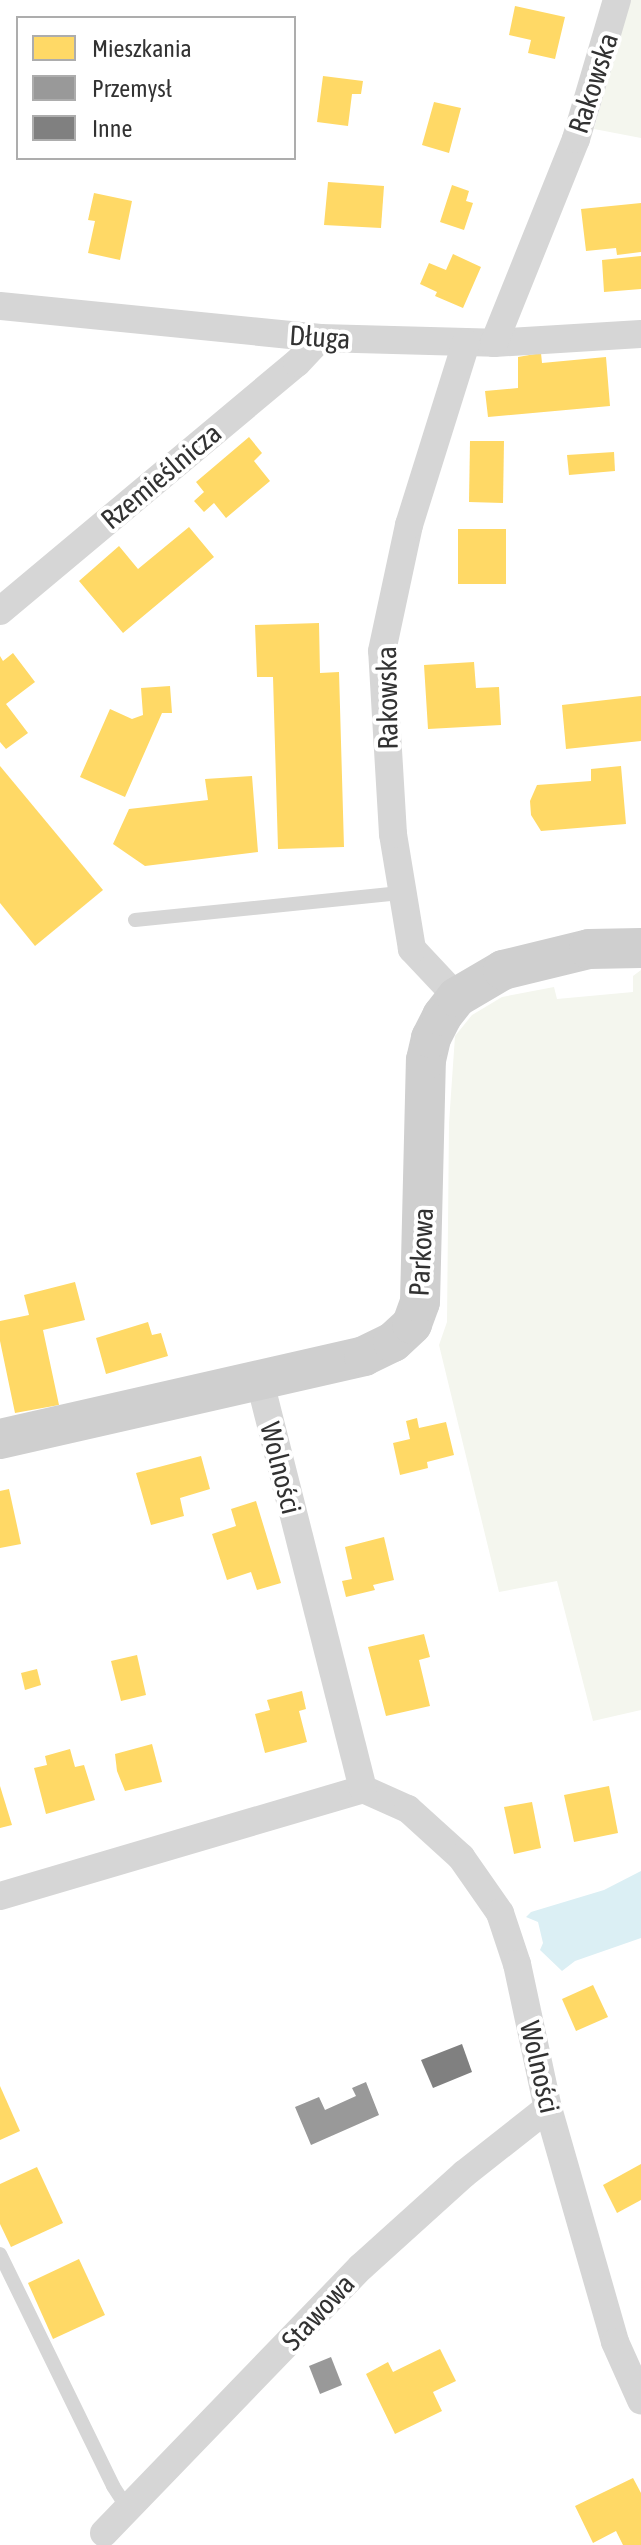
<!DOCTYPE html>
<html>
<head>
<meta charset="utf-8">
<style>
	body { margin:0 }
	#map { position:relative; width:641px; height:2545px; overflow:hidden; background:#fff; font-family:"Asap Condensed",sans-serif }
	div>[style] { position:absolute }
	.green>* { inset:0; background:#f4f6ee }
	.water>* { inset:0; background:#dbeff4 }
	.homes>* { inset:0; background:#ffd966 }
	.industry>* { inset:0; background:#999 }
	.building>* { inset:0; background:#808080 }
	.lane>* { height:14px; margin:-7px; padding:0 7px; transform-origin:7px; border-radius:7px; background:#d6d6d6 }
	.street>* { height:28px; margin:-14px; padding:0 14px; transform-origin:14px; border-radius:14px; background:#d6d6d6 }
	.secondary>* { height:40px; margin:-20px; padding:0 20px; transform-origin:20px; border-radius:20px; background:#cfcfcf }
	span { translate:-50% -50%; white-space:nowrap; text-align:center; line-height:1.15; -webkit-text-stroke:8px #fff; paint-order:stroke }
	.street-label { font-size:28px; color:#323232 }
	.legend { position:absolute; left:16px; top:16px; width:280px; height:144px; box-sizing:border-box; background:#fff; border:2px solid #adadad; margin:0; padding:10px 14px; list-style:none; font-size:24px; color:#323232 }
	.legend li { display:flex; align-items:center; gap:16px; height:40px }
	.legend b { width:40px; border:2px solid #adadad }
</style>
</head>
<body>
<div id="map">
	<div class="green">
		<div style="clip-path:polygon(629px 0,641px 0,641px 138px,594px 129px)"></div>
		<div style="clip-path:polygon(641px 970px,641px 1710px,593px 1721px,557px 1581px,499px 1592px,439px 1345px,447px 1322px,449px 1123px,455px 1036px,472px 1015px,502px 997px,554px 987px,557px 999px,633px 992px,633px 976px)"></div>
	</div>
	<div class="water">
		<div style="clip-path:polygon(641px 1871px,641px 1938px,575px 1961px,562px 1971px,540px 1950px,543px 1943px,538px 1922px,526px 1917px,531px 1912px,604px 1890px)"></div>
	</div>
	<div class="homes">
		<div style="clip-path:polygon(515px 6px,565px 17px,555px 59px,528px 53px,531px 40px,509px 35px)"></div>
		<div style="clip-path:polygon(323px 76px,363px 81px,361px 94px,352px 94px,348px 126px,317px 122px)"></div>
		<div style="clip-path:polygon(434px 102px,461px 108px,449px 153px,422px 145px)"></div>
		<div style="clip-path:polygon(328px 182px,384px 186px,381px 228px,324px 225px)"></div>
		<div style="clip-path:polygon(452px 185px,469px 191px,466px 201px,473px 203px,464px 230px,440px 222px)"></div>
		<div style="clip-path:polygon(94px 193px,132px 201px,120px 260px,88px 253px,95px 221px,88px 220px)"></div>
		<div style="clip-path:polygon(641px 203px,641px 252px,617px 255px,616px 248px,586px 251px,581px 209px)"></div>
		<div style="clip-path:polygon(453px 254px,481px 267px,463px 308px,435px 296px,437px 292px,420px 284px,429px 263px,446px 270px)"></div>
		<div style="clip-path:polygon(641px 256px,641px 289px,604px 292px,602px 260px)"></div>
		<div style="clip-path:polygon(541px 353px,542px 363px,606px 357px,610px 406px,488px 417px,485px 391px,518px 388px,518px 357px)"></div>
		<div style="clip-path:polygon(249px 437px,262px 453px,254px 461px,270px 481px,226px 518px,214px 503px,204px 512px,194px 501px,204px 492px,196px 482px)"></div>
		<div style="clip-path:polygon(470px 441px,504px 441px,503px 503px,469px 502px)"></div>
		<div style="clip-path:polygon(614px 452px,615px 471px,569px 475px,567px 455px)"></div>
		<div style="clip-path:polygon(189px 527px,214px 557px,123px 633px,79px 581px,119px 546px,138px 569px)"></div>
		<div style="clip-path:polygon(458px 529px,506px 529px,506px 584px,458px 584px)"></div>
		<div style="clip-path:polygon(319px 623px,320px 673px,339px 672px,344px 847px,278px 849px,273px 677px,257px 677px,255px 625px)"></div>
		<div style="clip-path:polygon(13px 653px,35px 682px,6px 704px,28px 733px,6px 749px,0 742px,0 656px,3px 661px)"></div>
		<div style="clip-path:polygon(474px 662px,476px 688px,499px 687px,501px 725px,428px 729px,424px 665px)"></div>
		<div style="clip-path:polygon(170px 686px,172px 713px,162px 713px,125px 797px,80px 777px,110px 709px,132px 719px,143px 715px,141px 688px)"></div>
		<div style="clip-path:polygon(641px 696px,641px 741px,566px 749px,562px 705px)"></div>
		<div style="clip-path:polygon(0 766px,103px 890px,35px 946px,0 903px)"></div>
		<div style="clip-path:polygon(621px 766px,626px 824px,541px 831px,531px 815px,530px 801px,537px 785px,591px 781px,591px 769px)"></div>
		<div style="clip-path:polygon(252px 776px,258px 852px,145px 866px,113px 844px,129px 809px,208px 800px,205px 779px)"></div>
		<div style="clip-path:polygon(75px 1282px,85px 1320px,43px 1330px,59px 1405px,15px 1413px,0 1341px,0 1321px,29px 1315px,24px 1295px)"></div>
		<div style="clip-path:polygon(148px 1322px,152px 1335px,161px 1333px,168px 1356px,106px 1374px,96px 1338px)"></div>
		<div style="clip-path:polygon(417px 1418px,419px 1428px,446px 1422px,454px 1455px,427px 1462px,428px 1468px,400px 1475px,393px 1443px,410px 1439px,406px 1421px)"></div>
		<div style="clip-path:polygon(201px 1456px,210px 1489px,180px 1498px,184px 1516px,151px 1525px,136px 1473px)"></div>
		<div style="clip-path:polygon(9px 1489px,21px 1544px,0 1548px,0 1491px)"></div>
		<div style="clip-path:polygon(256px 1501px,281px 1583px,257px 1590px,251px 1572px,227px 1580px,212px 1534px,236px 1526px,231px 1509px)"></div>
		<div style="clip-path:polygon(384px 1537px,394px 1580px,373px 1585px,375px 1590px,346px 1597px,342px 1581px,352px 1579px,345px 1547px)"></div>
		<div style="clip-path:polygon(424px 1634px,430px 1657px,419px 1660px,430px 1706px,386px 1716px,368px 1647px)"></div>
		<div style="clip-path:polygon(137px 1655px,146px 1695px,121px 1701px,111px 1661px)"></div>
		<div style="clip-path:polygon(37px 1669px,41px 1685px,25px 1690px,21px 1673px)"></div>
		<div style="clip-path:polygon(302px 1691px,306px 1709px,299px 1711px,307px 1742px,265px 1753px,255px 1714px,270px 1710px,267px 1700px)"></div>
		<div style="clip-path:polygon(152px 1744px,162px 1782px,125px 1791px,117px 1771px,115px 1754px)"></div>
		<div style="clip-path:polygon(70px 1749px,75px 1767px,84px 1765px,95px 1800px,46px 1814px,34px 1768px,47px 1765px,45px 1756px)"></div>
		<div style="clip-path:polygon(0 1786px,12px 1825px,0 1828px)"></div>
		<div style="clip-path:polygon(609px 1786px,618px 1833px,574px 1842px,564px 1795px)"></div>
		<div style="clip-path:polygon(532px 1802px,541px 1848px,514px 1854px,504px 1807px)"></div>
		<div style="clip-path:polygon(593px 1985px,608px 2017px,576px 2031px,562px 1999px)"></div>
		<div style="clip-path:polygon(0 2086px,20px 2131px,0 2140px)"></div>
		<div style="clip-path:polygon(641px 2164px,641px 2200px,617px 2213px,603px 2185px)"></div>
		<div style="clip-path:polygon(37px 2167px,63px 2223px,11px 2247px,0 2224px,0 2184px)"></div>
		<div style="clip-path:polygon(79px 2259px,105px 2315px,53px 2339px,28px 2283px)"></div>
		<div style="clip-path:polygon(440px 2349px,456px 2381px,433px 2392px,442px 2411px,395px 2434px,366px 2374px,388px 2362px,393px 2372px)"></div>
		<div style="clip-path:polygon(633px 2478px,641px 2493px,641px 2545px,623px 2545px,616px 2531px,593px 2543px,575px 2506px)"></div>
	</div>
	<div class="industry">
		<div style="clip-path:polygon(366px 2082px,379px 2115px,311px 2145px,295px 2107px,319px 2097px,325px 2110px,356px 2096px,352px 2088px)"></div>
		<div style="clip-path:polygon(331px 2357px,342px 2385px,320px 2394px,309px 2366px)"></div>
	</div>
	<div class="building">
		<div style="clip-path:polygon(462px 2044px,472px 2072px,433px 2088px,421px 2060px)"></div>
	</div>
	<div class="lane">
		<div style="left:135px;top:920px;width:269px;rotate:-5.8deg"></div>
		<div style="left:0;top:2254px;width:258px;rotate:64deg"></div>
		<div style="left:113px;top:2486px;width:27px;rotate:57deg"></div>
	</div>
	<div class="street">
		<div style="left:0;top:306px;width:322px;rotate:5.7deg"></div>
		<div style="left:320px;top:338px;width:174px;rotate:1.6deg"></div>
		<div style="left:494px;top:343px;width:147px;rotate:-3.5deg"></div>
		<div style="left:494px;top:343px;width:220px;rotate:-68.1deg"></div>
		<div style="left:576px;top:139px;width:145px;rotate:-73.6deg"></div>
		<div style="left:0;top:611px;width:387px;rotate:-39.9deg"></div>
		<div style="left:297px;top:363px;width:34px;rotate:-47deg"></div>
		<div style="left:457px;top:997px;width:66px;rotate:-133.2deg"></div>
		<div style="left:412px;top:949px;width:117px;rotate:-99.4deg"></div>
		<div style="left:393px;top:834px;width:183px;rotate:-93.4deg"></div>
		<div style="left:382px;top:651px;width:129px;rotate:-77.9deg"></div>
		<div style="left:409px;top:525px;width:191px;rotate:-72.6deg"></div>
		<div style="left:363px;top:1789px;width:49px;rotate:24deg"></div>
		<div style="left:408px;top:1809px;width:72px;rotate:42.2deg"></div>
		<div style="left:461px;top:1857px;width:68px;rotate:55.1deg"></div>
		<div style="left:500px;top:1913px;width:54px;rotate:71.6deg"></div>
		<div style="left:517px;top:1964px;width:147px;rotate:77.9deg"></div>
		<div style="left:548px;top:2108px;width:243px;rotate:74deg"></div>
		<div style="left:615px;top:2342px;width:64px;rotate:65.9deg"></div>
		<div style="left:0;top:1896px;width:378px;rotate:-16.4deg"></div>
		<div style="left:363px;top:1789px;width:423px;rotate:-104.2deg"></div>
		<div style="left:104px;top:2533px;width:370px;rotate:-46deg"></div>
		<div style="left:361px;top:2267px;width:139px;rotate:-42.1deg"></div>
		<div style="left:464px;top:2174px;width:107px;rotate:-38.2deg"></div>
	</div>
	<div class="secondary">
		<div style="left:0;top:1439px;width:373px;rotate:-12.8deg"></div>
		<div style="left:364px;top:1356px;width:32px;rotate:-26deg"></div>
		<div style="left:393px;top:1342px;width:26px;rotate:-43deg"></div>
		<div style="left:412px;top:1324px;width:23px;rotate:-70deg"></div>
		<div style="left:420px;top:1302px;width:242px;rotate:-88.6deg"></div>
		<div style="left:426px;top:1060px;width:23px;rotate:-77deg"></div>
		<div style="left:431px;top:1038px;width:25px;rotate:-63deg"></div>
		<div style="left:442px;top:1016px;width:24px;rotate:-52deg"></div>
		<div style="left:457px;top:997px;width:53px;rotate:-30.4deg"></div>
		<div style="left:503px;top:970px;width:89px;rotate:-13.7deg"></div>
		<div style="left:589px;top:949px;width:52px;rotate:-1.1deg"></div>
	</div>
	<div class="street-label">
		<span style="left:593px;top:83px;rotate:-72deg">Rakowska</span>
		<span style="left:320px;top:337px;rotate:4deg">Długa</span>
		<span style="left:161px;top:476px;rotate:-40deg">Rzemieślnicza</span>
		<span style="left:387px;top:698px;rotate:-91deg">Rakowska</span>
		<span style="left:421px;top:1252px;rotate:-87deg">Parkowa</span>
		<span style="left:281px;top:1468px;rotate:76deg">Wolności</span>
		<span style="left:540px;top:2067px;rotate:77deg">Wolności</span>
		<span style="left:318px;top:2312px;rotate:-47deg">Stawowa</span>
	</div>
	<ul class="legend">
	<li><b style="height:22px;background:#ffd966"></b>Mieszkania</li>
	<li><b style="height:22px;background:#999"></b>Przemysł</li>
	<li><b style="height:22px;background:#808080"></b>Inne</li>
	</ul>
</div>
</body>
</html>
